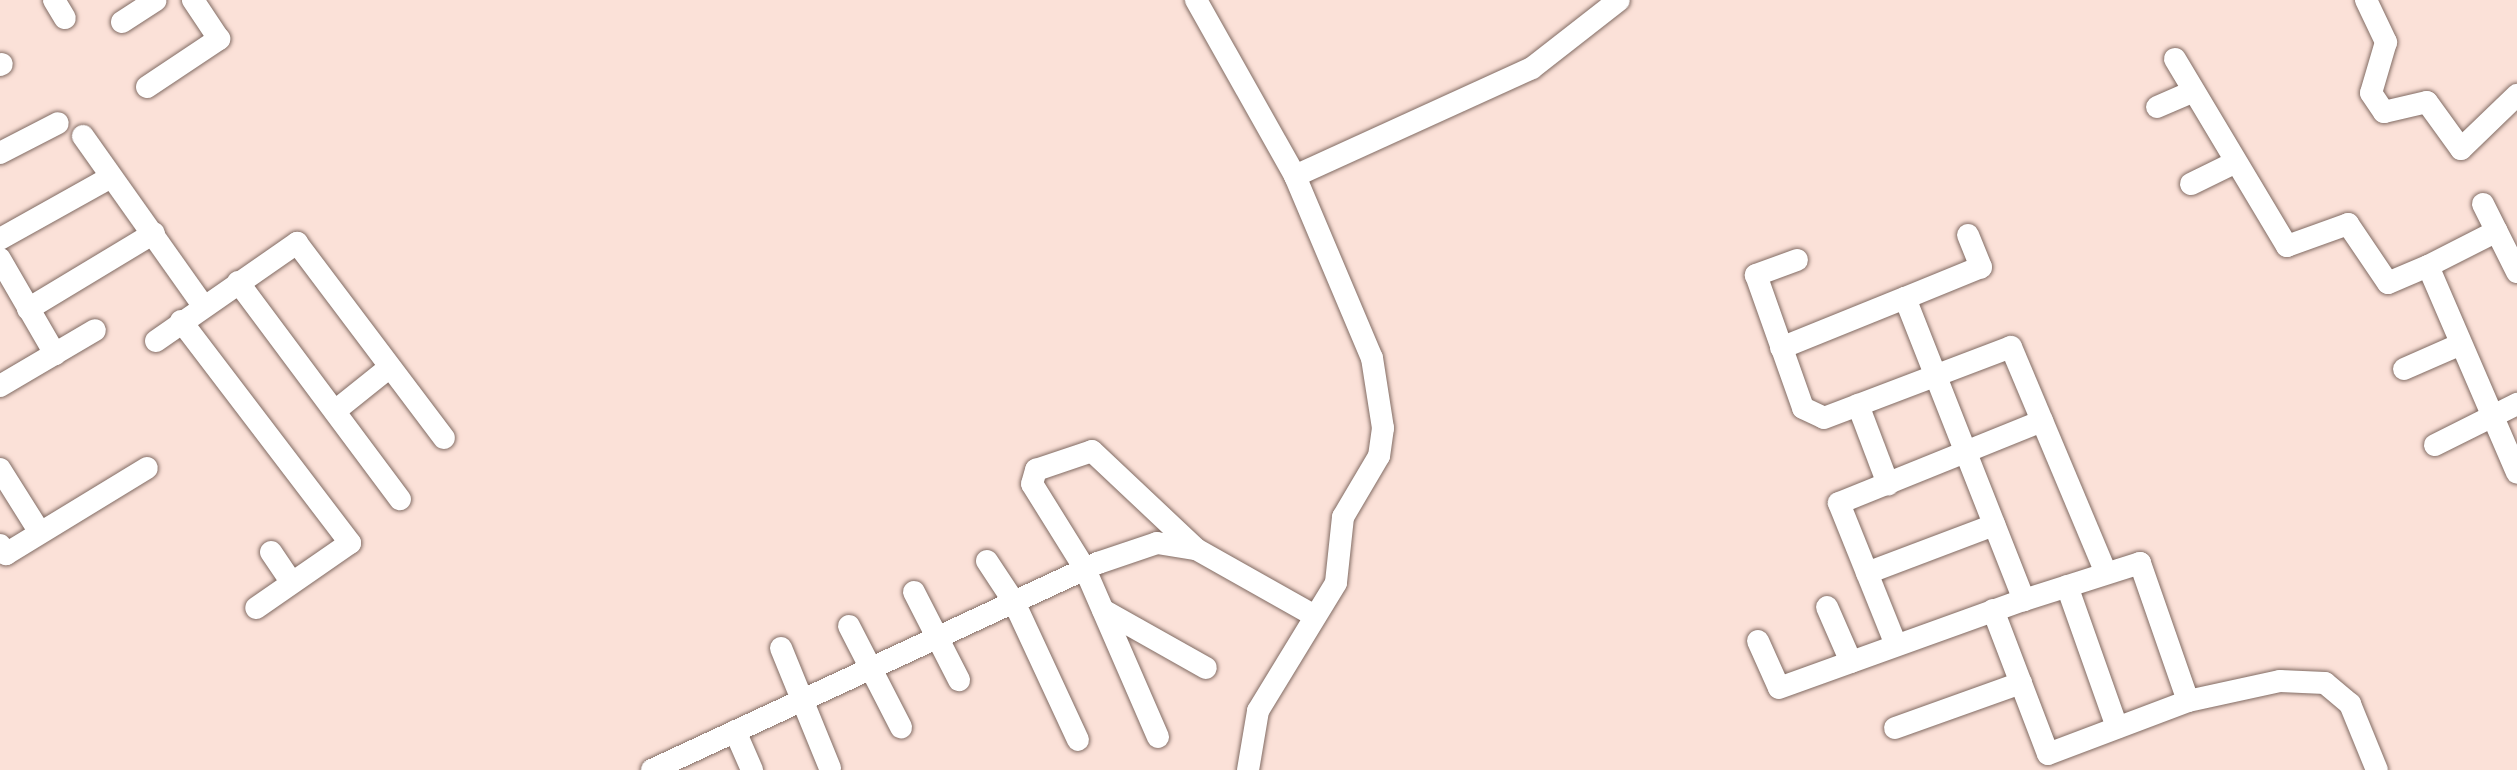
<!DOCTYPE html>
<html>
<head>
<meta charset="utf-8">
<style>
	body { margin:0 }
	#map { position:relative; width:2517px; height:770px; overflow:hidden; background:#fbe1d8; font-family:Inter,sans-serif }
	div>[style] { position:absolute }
	.roads { filter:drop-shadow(0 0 2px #816b63) drop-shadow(0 0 2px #816b63) }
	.minor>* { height:22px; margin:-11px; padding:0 11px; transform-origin:11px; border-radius:11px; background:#fff }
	span { translate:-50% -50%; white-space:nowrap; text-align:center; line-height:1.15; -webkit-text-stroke:10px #fff; paint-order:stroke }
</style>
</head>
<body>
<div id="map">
	<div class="roads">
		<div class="minor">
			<div style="left:54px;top:0;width:21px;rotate:59deg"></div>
			<div style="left:1196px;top:0;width:202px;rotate:60.6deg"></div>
			<div style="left:1295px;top:176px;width:198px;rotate:67.1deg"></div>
			<div style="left:1372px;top:358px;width:71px;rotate:81.1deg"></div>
			<div style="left:1383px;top:428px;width:28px;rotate:98deg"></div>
			<div style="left:1379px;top:456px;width:71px;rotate:120.5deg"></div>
			<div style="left:1343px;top:517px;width:66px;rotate:96.1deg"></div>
			<div style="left:1336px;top:583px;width:150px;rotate:121.4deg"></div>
			<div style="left:1258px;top:711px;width:60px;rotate:99.6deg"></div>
			<div style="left:2366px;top:0;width:47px;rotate:64.5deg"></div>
			<div style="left:2386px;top:42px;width:53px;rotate:106.4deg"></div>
			<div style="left:2371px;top:93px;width:23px;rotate:56deg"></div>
			<div style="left:2384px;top:112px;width:44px;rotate:-13.1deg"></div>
			<div style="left:2427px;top:102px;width:58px;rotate:54.1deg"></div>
			<div style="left:2461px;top:149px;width:78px;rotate:-44deg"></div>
			<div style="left:122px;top:22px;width:40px;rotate:-32.9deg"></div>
			<div style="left:2175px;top:59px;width:218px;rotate:59.1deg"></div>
			<div style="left:2287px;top:246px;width:65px;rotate:-19.8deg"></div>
			<div style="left:2348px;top:224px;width:71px;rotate:55.9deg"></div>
			<div style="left:2388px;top:283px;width:43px;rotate:-23deg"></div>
			<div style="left:2428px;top:266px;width:225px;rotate:66.7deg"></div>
			<div style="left:0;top:65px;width:2px;rotate:-27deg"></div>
			<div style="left:147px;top:87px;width:87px;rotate:-33.7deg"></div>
			<div style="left:219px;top:39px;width:47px;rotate:-123.7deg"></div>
			<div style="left:2157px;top:107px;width:40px;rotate:-23.4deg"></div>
			<div style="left:83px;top:136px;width:206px;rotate:54.7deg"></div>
			<div style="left:0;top:153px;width:65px;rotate:-27.3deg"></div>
			<div style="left:1295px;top:176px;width:260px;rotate:-24.5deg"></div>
			<div style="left:1532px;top:68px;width:110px;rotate:-38deg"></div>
			<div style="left:2191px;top:184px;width:50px;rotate:-26.1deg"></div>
			<div style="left:2483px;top:204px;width:76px;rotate:63.4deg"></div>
			<div style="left:1968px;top:235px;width:35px;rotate:68deg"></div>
			<div style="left:1981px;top:267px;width:82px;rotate:157.8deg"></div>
			<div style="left:1905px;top:298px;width:325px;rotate:68.5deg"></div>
			<div style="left:2024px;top:600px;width:122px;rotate:-17.7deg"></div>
			<div style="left:2140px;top:563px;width:146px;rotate:70.8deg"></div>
			<div style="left:2188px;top:701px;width:94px;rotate:-12.3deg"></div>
			<div style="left:2280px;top:681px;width:45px;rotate:2.5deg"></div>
			<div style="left:2325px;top:683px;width:33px;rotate:40deg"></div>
			<div style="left:2350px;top:704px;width:71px;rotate:67.8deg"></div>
			<div style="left:0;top:239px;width:127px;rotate:-29.2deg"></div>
			<div style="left:0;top:259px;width:110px;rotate:59.9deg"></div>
			<div style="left:1797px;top:260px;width:44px;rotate:159.9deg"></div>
			<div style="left:1756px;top:275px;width:141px;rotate:70.5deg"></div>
			<div style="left:1803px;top:408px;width:23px;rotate:25deg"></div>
			<div style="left:1824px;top:418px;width:200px;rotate:-20.8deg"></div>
			<div style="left:2011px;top:347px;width:245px;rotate:67.2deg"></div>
			<div style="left:2428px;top:266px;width:77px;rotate:-26.9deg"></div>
			<div style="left:238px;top:282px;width:271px;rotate:53.3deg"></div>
			<div style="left:28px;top:309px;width:147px;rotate:-31.1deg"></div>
			<div style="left:181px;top:321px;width:279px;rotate:52.7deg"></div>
			<div style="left:350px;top:543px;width:114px;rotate:145.3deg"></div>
			<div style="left:156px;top:341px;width:172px;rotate:-34.8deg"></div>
			<div style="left:297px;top:243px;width:244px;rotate:53deg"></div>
			<div style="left:1781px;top:348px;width:134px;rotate:-22deg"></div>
			<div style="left:2404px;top:369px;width:62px;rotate:-23.7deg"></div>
			<div style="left:0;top:386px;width:110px;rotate:-30.5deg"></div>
			<div style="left:1858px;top:405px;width:85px;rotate:69.2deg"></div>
			<div style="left:335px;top:411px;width:70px;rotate:-38.7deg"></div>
			<div style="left:2435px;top:445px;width:92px;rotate:-26.6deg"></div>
			<div style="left:0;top:469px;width:73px;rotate:57.8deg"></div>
			<div style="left:0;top:545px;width:11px;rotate:56deg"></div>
			<div style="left:6px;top:554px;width:165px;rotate:-31.4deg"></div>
			<div style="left:271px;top:552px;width:37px;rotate:56deg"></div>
			<div style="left:987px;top:561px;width:49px;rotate:56.6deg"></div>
			<div style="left:1014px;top:602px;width:152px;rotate:65.1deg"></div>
			<div style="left:1867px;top:573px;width:136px;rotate:-20.7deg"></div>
			<div style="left:2067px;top:586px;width:150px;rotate:70.5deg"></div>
			<div style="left:914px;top:592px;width:99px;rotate:62.9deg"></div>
			<div style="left:1827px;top:607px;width:60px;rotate:66.4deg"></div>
			<div style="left:1103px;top:610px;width:118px;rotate:29.4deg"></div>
			<div style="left:1993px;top:610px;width:154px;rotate:69.1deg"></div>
			<div style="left:2048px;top:754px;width:150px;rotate:-20.7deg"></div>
			<div style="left:849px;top:626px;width:114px;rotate:62.8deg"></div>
			<div style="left:1758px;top:641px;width:51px;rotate:65.9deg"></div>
			<div style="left:1779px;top:688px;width:260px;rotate:-19.8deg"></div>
			<div style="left:1896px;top:645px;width:153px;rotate:-111.9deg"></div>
			<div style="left:1839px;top:503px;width:219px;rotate:-22deg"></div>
			<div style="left:781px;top:648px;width:130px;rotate:67.8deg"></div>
			<div style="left:1895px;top:728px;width:134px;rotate:-19.7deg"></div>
			<div style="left:735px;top:731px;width:43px;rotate:66.4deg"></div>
			<div style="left:1158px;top:737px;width:183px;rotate:-113.5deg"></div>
			<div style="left:1085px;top:569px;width:100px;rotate:-121.9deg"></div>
			<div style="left:1032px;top:484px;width:15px;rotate:-74deg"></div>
			<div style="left:1036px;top:470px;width:59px;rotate:-18.7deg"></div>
			<div style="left:1092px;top:451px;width:143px;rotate:43.3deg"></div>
			<div style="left:652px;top:770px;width:492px;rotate:-24.9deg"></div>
			<div style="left:1098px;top:563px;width:62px;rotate:-18.7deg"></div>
			<div style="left:1157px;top:543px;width:39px;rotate:9deg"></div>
			<div style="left:1196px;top:549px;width:134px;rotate:29.4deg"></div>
		</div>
	</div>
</div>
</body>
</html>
